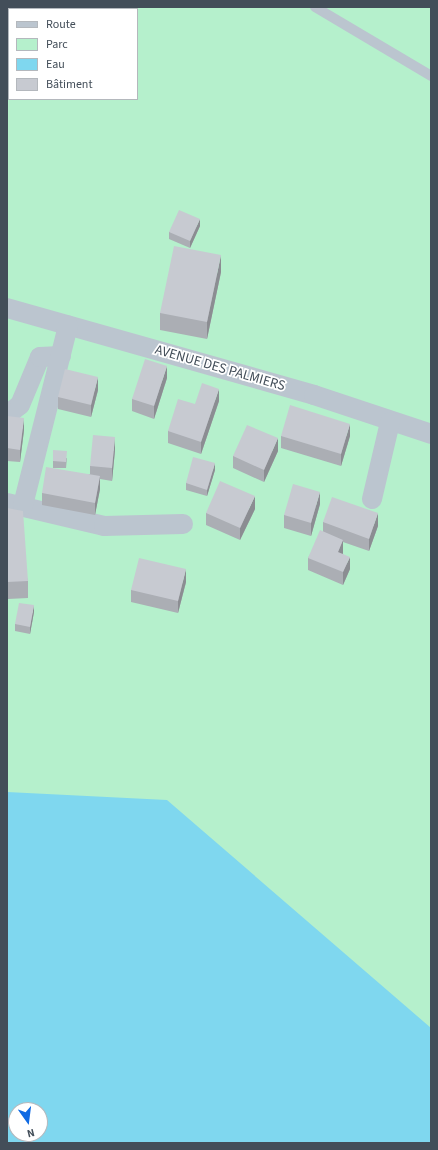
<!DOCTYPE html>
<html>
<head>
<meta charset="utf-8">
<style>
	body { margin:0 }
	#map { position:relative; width:438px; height:1150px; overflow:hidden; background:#eeebeb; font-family:"Source Sans 3",sans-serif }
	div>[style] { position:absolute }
	.green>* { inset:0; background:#b5f0cc }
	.water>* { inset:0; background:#7fd7ef }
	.lane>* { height:10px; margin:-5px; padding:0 5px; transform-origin:5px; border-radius:5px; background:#bbc5cf }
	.street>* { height:20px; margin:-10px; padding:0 10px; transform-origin:10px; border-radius:10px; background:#bbc5cf }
	.wall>* { inset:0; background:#abaeb4 }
	.shaded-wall>* { inset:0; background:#8b8d92 }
	.building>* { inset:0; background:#c7cad1 }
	span { translate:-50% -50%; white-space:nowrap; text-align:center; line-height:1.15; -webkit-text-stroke:3.5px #fff; paint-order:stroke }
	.street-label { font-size:14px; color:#434e59 }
	.frame { position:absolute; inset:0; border:8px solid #434e59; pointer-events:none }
	.legend { position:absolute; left:8px; top:8px; width:130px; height:92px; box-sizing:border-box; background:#fff; border:1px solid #b4b8bd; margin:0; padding:5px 7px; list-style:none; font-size:12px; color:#434e59 }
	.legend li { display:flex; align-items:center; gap:8px; height:20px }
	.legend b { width:20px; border:1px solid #b4b8bd }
	.north { position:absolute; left:8px; top:1102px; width:40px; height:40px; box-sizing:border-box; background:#fff; border:1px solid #b4b8bd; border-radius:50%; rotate:166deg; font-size:11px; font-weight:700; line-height:16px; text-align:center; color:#434e59 }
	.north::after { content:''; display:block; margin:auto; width:14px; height:18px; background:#106ae3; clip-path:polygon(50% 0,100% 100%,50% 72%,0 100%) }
</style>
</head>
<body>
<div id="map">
	<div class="green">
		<div style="clip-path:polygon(evenodd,7px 7px,431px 7px,431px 1143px,7px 1143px,7px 7px,9px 9px,137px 9px,137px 99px,9px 99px,9px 9px,7px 7px,16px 1110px,40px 1110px,40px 1134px,16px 1134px,16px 1110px)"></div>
	</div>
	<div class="water">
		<div style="clip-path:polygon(evenodd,7px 792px,167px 800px,431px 1028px,431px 1143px,7px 1143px,7px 792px,16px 1110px,40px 1110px,40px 1134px,16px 1134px,16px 1110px)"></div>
	</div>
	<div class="lane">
		<div style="left:315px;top:7px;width:135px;rotate:30.7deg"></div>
	</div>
	<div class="street">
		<div style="left:7px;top:308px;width:319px;rotate:15.8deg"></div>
		<div style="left:314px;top:395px;width:123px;rotate:18.4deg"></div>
		<div style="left:7px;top:415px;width:16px;rotate:-38deg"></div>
		<div style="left:20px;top:405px;width:52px;rotate:-67.4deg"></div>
		<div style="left:40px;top:357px;width:21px;rotate:-3deg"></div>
		<div style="left:372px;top:499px;width:79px;rotate:-76.8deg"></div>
		<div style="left:7px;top:503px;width:100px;rotate:13.3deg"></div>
		<div style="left:104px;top:526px;width:79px;rotate:-1.5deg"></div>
		<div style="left:23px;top:505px;width:185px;rotate:-75.9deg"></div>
	</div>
	<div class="wall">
		<div style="clip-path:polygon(200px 226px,190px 248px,169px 239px,169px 232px)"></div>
		<div style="clip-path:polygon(221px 272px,207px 339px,160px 330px,160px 313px)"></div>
		<div style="clip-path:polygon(167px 378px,154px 419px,132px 411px,132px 399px)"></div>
		<div style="clip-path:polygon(98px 390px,91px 417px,58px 409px,58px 397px)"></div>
		<div style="clip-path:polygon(219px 401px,201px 454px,168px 443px,168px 431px,195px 404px)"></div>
		<div style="clip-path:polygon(7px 416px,24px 430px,20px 462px,7px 461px)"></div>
		<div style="clip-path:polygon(281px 436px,350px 436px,341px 466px,281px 448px)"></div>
		<div style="clip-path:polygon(115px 450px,112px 481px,100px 479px,100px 489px,95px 515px,42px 505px,42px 493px,90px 474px,90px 466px)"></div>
		<div style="clip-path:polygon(278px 451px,264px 482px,233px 468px,233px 456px)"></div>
		<div style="clip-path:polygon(67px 458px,66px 468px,53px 468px,53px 461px)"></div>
		<div style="clip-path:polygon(215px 470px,207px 496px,186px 490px,186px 483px)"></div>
		<div style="clip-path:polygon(320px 504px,311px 536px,284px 528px,284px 515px)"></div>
		<div style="clip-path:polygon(7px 508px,28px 581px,28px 598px,8px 599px,8px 611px,7px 611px)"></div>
		<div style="clip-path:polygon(255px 509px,240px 540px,206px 525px,206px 513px)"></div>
		<div style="clip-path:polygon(323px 522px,378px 526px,369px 551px,343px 542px,343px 554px,350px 569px,343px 585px,308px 570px,308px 558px,323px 532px)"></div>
		<div style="clip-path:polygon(186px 582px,178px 613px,131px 602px,131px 590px)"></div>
		<div style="clip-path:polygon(34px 612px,30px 634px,15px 631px,15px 624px)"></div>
	</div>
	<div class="shaded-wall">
		<div style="clip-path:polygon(200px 219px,200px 226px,190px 248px,190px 241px)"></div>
		<div style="clip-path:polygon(221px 255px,221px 272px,207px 339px,207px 322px)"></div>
		<div style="clip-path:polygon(167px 366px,167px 378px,154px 419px,154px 406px)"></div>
		<div style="clip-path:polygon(98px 377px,98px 390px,91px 417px,91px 405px)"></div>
		<div style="clip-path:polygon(219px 389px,219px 401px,201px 454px,201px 442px)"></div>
		<div style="clip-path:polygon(24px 418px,24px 430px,20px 462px,20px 450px)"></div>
		<div style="clip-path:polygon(350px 424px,350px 436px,341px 466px,341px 454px)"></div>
		<div style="clip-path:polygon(115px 437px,115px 450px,112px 481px,112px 468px)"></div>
		<div style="clip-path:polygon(278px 438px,278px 451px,264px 482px,264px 470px)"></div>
		<div style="clip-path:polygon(215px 463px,215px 470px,207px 496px,207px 490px)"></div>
		<div style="clip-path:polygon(100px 476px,100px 489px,95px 515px,95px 503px)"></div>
		<div style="clip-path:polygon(320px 492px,320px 504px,311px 536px,311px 523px)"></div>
		<div style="clip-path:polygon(255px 496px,255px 509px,240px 540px,240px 528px)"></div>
		<div style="clip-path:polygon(378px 513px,378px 526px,369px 551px,369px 539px)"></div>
		<div style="clip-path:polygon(343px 540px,343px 553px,338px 564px,338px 552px)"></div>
		<div style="clip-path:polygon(350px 557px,350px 569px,343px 585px,343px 572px)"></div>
		<div style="clip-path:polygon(186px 569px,186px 582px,178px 613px,178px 601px)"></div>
		<div style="clip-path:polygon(34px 605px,34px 612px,30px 634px,30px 627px)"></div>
	</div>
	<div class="building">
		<div style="clip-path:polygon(179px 210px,200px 219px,190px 241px,169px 232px)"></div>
		<div style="clip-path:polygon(174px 246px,221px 255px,207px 322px,160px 313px)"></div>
		<div style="clip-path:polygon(145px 359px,167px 366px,154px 406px,132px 399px)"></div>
		<div style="clip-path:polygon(65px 369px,98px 377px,91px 405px,58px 397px)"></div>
		<div style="clip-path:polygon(202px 383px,219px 389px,201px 442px,168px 431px,178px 399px,195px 404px)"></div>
		<div style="clip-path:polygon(290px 405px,350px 424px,341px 454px,281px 436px)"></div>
		<div style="clip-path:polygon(7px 416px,24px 418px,20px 450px,7px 448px)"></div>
		<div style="clip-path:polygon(247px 425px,278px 438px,264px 470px,233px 456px)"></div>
		<div style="clip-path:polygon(93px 435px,115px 437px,112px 468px,90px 466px)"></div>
		<div style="clip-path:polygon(53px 450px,67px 451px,66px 462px,53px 461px)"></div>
		<div style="clip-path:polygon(193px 457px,215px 463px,207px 490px,186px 483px)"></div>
		<div style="clip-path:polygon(46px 467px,100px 476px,95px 503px,42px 493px)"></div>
		<div style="clip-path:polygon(220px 481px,255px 496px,240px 528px,206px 513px)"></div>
		<div style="clip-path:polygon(293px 484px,320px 492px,311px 523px,284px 515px)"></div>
		<div style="clip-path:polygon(332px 497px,378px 513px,369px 539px,323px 522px)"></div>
		<div style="clip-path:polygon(7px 508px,23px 511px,28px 581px,7px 582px,8px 594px,7px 594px)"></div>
		<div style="clip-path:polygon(320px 530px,343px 540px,338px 552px,350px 557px,343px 572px,308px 558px)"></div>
		<div style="clip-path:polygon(139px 558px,186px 569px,178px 601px,131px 590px)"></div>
		<div style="clip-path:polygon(19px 603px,34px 605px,30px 627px,15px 624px)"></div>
	</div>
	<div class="street-label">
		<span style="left:220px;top:368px;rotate:16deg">AVENUE DES PALMIERS</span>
	</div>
	<div class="frame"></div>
	<ul class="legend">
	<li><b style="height:5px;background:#bbc5cf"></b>Route</li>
	<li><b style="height:11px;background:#b5f0cc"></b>Parc</li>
	<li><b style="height:11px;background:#7fd7ef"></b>Eau</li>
	<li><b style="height:11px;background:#c7cad1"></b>Bâtiment</li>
	</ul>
	<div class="north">N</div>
</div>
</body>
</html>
